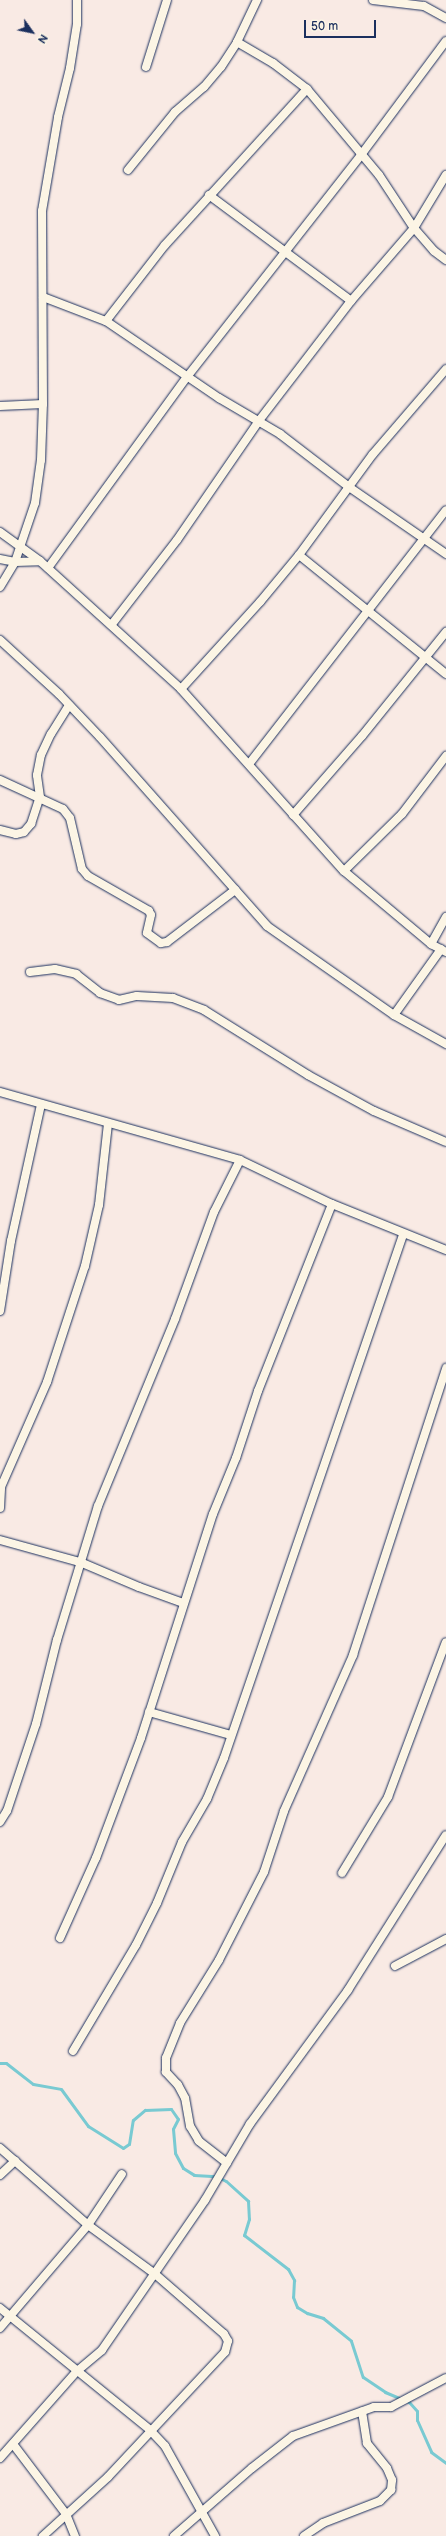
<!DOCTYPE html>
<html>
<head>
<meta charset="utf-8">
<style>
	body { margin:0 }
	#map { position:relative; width:446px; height:2536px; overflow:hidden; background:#f9eae4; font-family:"Balsamiq Sans",sans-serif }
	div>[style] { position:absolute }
	.stream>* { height:3px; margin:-1.5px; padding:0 1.5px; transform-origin:1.5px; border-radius:1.5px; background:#79cad2 }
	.roads { filter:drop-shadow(0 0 1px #1b2f5e) drop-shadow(0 0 1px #1b2f5e) }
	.street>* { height:8px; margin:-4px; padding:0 4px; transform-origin:4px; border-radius:4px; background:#fcf5e5 }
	span { translate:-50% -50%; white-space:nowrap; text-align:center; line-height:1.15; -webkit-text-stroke:3px #fcf5e5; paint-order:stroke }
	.north { position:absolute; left:12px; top:12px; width:40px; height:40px; -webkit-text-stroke:3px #fcf5e5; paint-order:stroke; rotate:123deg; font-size:11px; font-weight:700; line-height:16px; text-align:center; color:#1b2f5e }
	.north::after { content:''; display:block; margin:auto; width:14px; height:18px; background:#1b2f5e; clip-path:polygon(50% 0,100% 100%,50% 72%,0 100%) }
	.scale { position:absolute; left:304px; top:20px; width:72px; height:18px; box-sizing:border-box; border:2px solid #1b2f5e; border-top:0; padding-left:5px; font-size:12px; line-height:14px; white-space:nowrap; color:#1b2f5e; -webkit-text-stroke:3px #fcf5e5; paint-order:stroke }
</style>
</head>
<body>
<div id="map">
	<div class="stream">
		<div style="left:0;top:2063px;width:6px"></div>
		<div style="left:6px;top:2063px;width:34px;rotate:38deg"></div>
		<div style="left:33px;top:2084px;width:28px;rotate:10deg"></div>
		<div style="left:61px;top:2089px;width:46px;rotate:53.9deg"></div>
		<div style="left:88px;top:2126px;width:41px;rotate:32.2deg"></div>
		<div style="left:123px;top:2148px;width:7px;rotate:-34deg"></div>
		<div style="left:129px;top:2144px;width:24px;rotate:-81deg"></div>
		<div style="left:133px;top:2120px;width:16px;rotate:-40deg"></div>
		<div style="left:145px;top:2110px;width:26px;rotate:-2deg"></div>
		<div style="left:171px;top:2109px;width:12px;rotate:55deg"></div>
		<div style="left:178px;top:2119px;width:11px;rotate:117deg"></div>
		<div style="left:173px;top:2129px;width:24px;rotate:85deg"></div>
		<div style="left:175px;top:2153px;width:17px;rotate:62deg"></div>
		<div style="left:183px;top:2168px;width:13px;rotate:32deg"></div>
		<div style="left:194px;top:2175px;width:22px;rotate:3deg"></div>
		<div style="left:216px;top:2176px;width:11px;rotate:27deg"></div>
		<div style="left:226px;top:2181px;width:30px;rotate:42deg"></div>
		<div style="left:248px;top:2201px;width:18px;rotate:87deg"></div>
		<div style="left:249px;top:2219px;width:17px;rotate:107deg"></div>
		<div style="left:244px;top:2235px;width:56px;rotate:37.7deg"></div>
		<div style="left:288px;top:2269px;width:13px;rotate:61deg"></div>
		<div style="left:294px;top:2280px;width:17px;rotate:93deg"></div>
		<div style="left:293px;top:2297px;width:11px;rotate:68deg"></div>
		<div style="left:297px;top:2307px;width:12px;rotate:31deg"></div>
		<div style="left:307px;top:2313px;width:17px;rotate:17deg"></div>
		<div style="left:323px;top:2318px;width:36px;rotate:39deg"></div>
		<div style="left:351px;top:2341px;width:38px;rotate:72deg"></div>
		<div style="left:363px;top:2377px;width:27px;rotate:34deg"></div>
		<div style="left:385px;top:2392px;width:26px;rotate:23deg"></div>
		<div style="left:409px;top:2402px;width:12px;rotate:48deg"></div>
		<div style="left:417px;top:2411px;width:9px;rotate:90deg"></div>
		<div style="left:417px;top:2420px;width:35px;rotate:66deg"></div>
		<div style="left:431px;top:2452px;width:19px;rotate:36deg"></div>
	</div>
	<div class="roads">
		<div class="street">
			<div style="left:373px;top:0;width:51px;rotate:6.7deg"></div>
			<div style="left:424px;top:6px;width:25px;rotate:29deg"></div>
			<div style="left:237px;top:42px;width:42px;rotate:30.3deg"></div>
			<div style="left:273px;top:63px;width:43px;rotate:37.4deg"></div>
			<div style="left:307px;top:89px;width:112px;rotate:50.1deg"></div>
			<div style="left:379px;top:175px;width:64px;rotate:56.6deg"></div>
			<div style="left:414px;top:228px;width:30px;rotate:49deg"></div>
			<div style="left:434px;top:251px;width:15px;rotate:37deg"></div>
			<div style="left:146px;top:67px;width:70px;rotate:-72.6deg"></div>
			<div style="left:128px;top:170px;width:75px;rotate:-51deg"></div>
			<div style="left:175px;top:112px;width:38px;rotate:-41deg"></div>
			<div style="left:204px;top:87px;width:26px;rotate:-50deg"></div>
			<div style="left:221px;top:67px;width:30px;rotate:-57deg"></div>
			<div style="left:237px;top:42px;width:47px;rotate:-64.5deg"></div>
			<div style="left:209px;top:195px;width:177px;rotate:36.7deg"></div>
			<div style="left:43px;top:297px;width:67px;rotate:20.9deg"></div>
			<div style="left:106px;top:321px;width:96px;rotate:-52.2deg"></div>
			<div style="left:165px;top:245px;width:211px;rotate:-47.7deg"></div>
			<div style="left:106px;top:321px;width:137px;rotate:34.3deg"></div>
			<div style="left:219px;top:398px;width:71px;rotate:30.5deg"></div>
			<div style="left:280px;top:434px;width:87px;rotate:37.5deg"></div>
			<div style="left:349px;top:487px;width:118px;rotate:34.6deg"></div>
			<div style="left:0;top:406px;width:43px;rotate:-2.7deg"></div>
			<div style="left:0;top:532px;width:49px;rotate:35.9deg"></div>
			<div style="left:40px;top:561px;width:190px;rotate:42.2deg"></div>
			<div style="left:181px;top:689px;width:244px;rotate:48.2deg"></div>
			<div style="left:344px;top:871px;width:114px;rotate:40deg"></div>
			<div style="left:431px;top:944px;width:17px;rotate:28deg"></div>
			<div style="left:299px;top:555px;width:189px;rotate:39deg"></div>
			<div style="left:0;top:559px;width:15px;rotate:11deg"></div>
			<div style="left:15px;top:562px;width:25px;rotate:-2deg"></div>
			<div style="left:48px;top:568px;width:236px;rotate:-54deg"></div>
			<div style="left:187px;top:377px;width:282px;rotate:-51.9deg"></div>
			<div style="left:361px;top:155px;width:142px;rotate:-53.3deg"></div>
			<div style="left:0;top:587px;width:29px;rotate:-59deg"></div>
			<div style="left:15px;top:562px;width:62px;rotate:-71.3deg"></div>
			<div style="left:35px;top:503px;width:43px;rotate:-82.1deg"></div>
			<div style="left:41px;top:460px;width:56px;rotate:-88deg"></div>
			<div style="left:43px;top:404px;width:193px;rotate:-90.3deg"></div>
			<div style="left:42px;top:211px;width:95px;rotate:-80.3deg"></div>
			<div style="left:58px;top:117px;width:50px;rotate:-76.2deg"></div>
			<div style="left:70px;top:68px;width:45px;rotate:-81deg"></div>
			<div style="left:77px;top:24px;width:24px;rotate:-90deg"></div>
			<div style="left:112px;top:624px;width:106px;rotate:-52.3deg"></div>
			<div style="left:177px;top:540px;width:143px;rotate:-55.5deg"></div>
			<div style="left:258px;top:422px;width:153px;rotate:-52.5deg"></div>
			<div style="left:351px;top:301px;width:96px;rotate:-49.2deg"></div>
			<div style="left:414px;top:228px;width:62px;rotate:-58.9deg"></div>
			<div style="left:0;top:640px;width:80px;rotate:42.5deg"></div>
			<div style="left:59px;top:694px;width:59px;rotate:46.4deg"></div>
			<div style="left:100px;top:737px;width:252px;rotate:48.5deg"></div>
			<div style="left:267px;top:926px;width:155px;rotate:35deg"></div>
			<div style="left:394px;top:1015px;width:60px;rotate:29.1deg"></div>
			<div style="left:181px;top:689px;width:118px;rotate:-47.8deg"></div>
			<div style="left:260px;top:602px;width:61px;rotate:-50.3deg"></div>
			<div style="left:299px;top:555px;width:125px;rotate:-53.8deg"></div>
			<div style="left:373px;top:454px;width:112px;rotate:-49.3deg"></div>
			<div style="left:249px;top:764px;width:321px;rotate:-52.2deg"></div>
			<div style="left:0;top:780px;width:69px;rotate:24.7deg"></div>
			<div style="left:63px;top:809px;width:11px;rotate:52deg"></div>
			<div style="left:70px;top:818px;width:52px;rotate:76.8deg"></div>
			<div style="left:82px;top:869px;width:9px;rotate:49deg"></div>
			<div style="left:88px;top:876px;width:70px;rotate:29.8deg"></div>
			<div style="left:149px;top:911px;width:4px;rotate:63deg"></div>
			<div style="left:151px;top:915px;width:18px;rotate:103deg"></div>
			<div style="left:147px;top:933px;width:17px;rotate:36deg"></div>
			<div style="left:161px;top:943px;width:6px;rotate:-9deg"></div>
			<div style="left:167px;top:942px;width:86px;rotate:-37.4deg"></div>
			<div style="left:293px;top:815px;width:105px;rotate:-48.9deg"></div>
			<div style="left:362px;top:736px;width:134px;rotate:-51.1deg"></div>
			<div style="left:0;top:830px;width:16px;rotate:14deg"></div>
			<div style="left:16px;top:834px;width:8px;rotate:-14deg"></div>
			<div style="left:24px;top:832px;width:11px;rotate:-49deg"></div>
			<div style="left:31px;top:824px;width:28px;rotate:-72deg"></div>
			<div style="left:40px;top:797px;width:22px;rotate:-98deg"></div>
			<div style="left:37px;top:775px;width:20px;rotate:-79deg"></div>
			<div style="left:41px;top:755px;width:23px;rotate:-65deg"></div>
			<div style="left:51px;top:734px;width:34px;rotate:-58deg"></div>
			<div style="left:344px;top:871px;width:81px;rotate:-44.5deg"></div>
			<div style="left:402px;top:814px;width:73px;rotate:-52.8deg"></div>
			<div style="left:431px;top:944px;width:31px;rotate:-61deg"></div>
			<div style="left:30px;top:972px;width:25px;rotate:-7deg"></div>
			<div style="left:55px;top:969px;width:22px;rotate:13deg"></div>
			<div style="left:76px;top:974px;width:31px;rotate:38deg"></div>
			<div style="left:100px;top:993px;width:20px;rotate:20deg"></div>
			<div style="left:119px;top:1000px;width:18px;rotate:-13deg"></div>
			<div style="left:137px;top:996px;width:36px;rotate:3deg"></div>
			<div style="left:173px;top:998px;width:33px;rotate:21deg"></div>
			<div style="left:204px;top:1010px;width:123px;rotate:32deg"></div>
			<div style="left:308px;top:1075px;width:75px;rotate:28.6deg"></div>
			<div style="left:374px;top:1111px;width:78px;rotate:23.3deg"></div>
			<div style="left:394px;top:1015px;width:81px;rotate:-54.5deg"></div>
			<div style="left:0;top:1092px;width:249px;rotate:15.8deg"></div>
			<div style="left:240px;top:1160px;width:102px;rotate:25.6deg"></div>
			<div style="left:332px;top:1204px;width:123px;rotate:22deg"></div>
			<div style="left:0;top:1311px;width:71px;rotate:-81.1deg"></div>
			<div style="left:11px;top:1241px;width:140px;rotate:-77.6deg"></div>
			<div style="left:0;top:1508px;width:21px;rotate:-87deg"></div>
			<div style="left:1px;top:1487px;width:115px;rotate:-66.3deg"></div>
			<div style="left:47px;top:1382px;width:122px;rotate:-71.9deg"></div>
			<div style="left:85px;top:1266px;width:63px;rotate:-77.1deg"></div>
			<div style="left:99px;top:1205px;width:81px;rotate:-83.7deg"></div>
			<div style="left:0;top:1540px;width:83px;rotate:15.4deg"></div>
			<div style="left:80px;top:1562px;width:64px;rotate:23deg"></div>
			<div style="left:139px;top:1587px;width:47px;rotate:20deg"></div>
			<div style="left:149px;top:1712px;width:85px;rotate:15.7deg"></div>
			<div style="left:0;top:1822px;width:13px;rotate:-58deg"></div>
			<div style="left:7px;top:1811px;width:92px;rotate:-71.6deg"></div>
			<div style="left:36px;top:1724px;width:87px;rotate:-76deg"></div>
			<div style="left:57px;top:1640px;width:140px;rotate:-73deg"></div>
			<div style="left:98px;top:1506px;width:202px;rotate:-67.6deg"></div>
			<div style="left:175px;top:1319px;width:114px;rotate:-70deg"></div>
			<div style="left:214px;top:1212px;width:58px;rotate:-63.4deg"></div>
			<div style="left:342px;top:1873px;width:89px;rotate:-58.8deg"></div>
			<div style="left:388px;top:1797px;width:165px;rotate:-69.5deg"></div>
			<div style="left:60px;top:1938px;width:88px;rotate:-65.8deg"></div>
			<div style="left:96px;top:1858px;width:128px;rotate:-69.4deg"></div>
			<div style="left:141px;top:1738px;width:235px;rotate:-72.2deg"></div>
			<div style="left:213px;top:1514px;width:61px;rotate:-67.7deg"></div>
			<div style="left:236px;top:1458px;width:71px;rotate:-71.8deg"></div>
			<div style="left:258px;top:1391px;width:201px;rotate:-68.4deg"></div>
			<div style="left:395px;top:1966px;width:58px;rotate:-27.9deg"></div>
			<div style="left:73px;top:2051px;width:123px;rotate:-59.3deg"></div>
			<div style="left:136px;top:1945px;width:47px;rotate:-63.4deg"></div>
			<div style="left:157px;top:1903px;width:66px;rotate:-67.7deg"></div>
			<div style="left:182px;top:1842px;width:50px;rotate:-59.8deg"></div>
			<div style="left:207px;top:1799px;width:44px;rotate:-67.5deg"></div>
			<div style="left:224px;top:1758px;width:553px;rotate:-71.11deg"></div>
			<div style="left:0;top:2148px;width:117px;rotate:41.2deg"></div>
			<div style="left:88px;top:2225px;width:83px;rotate:36.2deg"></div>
			<div style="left:155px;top:2274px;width:91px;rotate:41deg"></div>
			<div style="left:224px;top:2334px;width:8px;rotate:60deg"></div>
			<div style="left:228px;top:2341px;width:11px;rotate:105deg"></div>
			<div style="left:225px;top:2352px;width:171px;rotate:133.1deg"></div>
			<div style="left:108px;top:2477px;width:88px;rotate:137.8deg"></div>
			<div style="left:227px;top:2163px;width:36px;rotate:-142deg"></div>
			<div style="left:199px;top:2141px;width:17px;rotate:-121deg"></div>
			<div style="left:190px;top:2126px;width:28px;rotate:-100deg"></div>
			<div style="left:185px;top:2098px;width:15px;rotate:-118deg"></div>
			<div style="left:178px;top:2085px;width:18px;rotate:-133deg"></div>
			<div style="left:166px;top:2072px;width:14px;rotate:-90deg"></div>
			<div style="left:166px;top:2058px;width:38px;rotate:-68deg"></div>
			<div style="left:180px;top:2023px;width:74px;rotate:-58.2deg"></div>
			<div style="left:219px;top:1960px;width:99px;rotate:-62.9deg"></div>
			<div style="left:264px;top:1872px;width:64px;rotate:-71.8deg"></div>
			<div style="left:284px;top:1811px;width:171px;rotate:-66.1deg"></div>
			<div style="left:353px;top:1655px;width:302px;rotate:-72deg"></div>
			<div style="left:0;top:2175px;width:21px;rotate:-43deg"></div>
			<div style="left:0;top:2308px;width:193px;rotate:39.1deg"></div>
			<div style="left:150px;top:2430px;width:22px;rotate:47deg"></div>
			<div style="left:165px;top:2446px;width:103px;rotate:60.9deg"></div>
			<div style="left:0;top:2328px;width:135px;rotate:-49.5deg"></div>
			<div style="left:88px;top:2225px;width:61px;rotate:-56.3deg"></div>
			<div style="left:13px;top:2444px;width:88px;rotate:52.9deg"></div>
			<div style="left:66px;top:2514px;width:24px;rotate:68deg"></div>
			<div style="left:0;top:2458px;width:115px;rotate:-48.5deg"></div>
			<div style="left:76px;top:2372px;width:34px;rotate:-40deg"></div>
			<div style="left:102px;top:2350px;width:182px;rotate:-55.5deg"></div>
			<div style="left:205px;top:2200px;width:88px;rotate:-59.4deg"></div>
			<div style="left:250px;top:2124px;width:166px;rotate:-53.8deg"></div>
			<div style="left:348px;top:1990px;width:183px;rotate:-57.7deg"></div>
			<div style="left:174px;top:2536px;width:103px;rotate:-41.1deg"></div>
			<div style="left:252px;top:2468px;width:52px;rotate:-38deg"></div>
			<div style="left:293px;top:2436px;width:86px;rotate:-19.7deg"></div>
			<div style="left:374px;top:2407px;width:17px"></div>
			<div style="left:391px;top:2407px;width:62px;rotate:-27.8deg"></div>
			<div style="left:304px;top:2536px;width:23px;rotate:-34deg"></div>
			<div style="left:323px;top:2523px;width:61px;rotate:-21.1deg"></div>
			<div style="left:380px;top:2501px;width:16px;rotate:-45deg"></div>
			<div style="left:391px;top:2490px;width:10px;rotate:-84deg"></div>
			<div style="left:392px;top:2480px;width:13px;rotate:-113deg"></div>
			<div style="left:387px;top:2468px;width:32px;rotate:-129deg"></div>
			<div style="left:367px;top:2443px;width:32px;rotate:-99deg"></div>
		</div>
	</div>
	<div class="north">N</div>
	<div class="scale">50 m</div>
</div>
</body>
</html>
